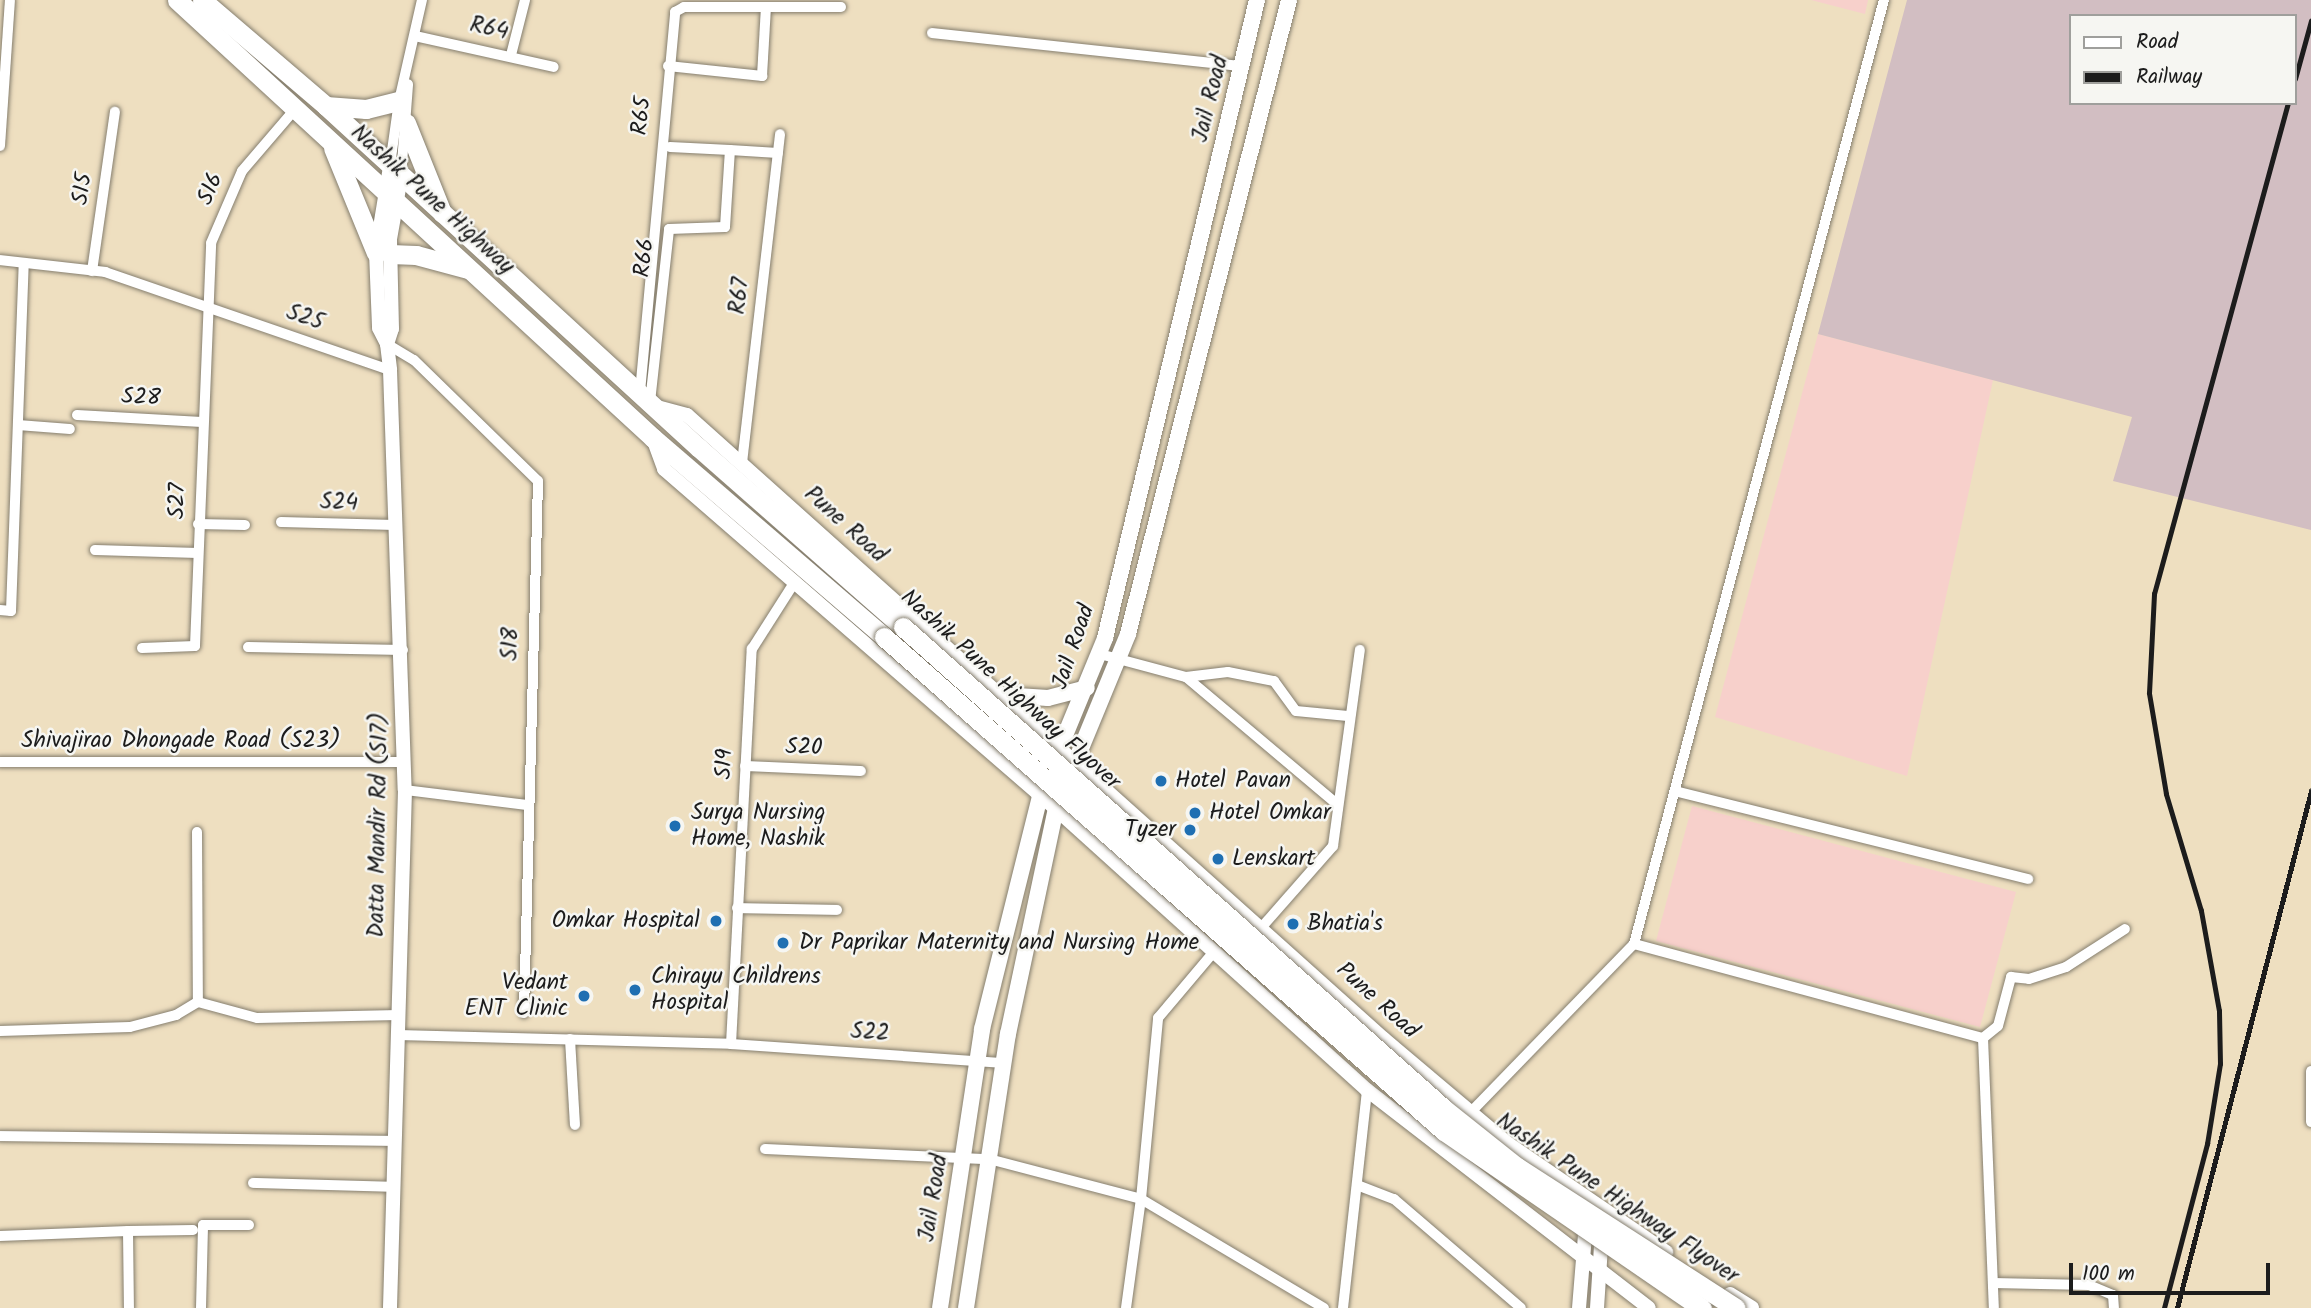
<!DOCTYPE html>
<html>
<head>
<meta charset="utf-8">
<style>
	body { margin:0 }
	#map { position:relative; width:2311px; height:1308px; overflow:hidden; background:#eedfc0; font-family:Kalam,sans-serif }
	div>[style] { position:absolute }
	.built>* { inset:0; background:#f7d0cb }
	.industrial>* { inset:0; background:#d2bec2 }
	.roads { filter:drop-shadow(0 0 2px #857e6e) drop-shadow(0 0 2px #857e6e) }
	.street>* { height:10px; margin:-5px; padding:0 5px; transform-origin:5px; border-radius:5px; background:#fff }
	.secondary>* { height:14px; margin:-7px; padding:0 7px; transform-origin:7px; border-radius:7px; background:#fff }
	.primary>* { height:16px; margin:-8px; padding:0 8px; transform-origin:8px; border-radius:8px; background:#fff }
	.highway>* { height:19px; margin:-9.5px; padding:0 9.5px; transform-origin:9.5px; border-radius:9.5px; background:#fff }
	.rail>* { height:4.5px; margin:-2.25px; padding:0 2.25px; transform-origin:2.25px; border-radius:2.25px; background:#1c1c1c }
	.bridges { filter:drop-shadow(0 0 2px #857e6e) drop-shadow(0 0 2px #857e6e) }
	.highway-bridge>* { height:19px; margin:-9.5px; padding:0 9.5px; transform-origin:9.5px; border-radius:9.5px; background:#fff }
	.dots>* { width:19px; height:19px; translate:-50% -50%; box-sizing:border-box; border:4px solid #f6f6f2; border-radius:50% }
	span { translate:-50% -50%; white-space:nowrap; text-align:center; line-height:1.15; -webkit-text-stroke:5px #f6f6f2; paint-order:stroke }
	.street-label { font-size:23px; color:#1c1c1c }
	.poi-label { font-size:23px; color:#1c1c1c }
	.left { translate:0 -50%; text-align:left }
	.right { translate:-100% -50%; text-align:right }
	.legend { position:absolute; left:2069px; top:14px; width:228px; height:91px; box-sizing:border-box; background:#f6f6f2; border:2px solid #9f9f9c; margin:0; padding:9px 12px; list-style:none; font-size:21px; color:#1c1c1c }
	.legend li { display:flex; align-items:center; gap:14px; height:35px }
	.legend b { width:35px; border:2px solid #9f9f9c }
	.scale { position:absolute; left:2069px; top:1263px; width:201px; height:32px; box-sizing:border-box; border:4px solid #1c1c1c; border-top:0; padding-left:9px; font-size:21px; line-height:24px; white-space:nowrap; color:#1c1c1c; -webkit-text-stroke:5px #f6f6f2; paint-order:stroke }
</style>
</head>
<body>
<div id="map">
	<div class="built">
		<div style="clip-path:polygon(1811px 0,1868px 0,1865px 14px)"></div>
		<div style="clip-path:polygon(1818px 334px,1993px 380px,1907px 776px,1715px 717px)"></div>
		<div style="clip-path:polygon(1692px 806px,2016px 892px,1980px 1027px,1656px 941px)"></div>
	</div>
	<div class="industrial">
		<div style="clip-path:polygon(evenodd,1907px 0,2311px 0,2311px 530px,2113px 481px,2132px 417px,1818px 334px,1907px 0,2071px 16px,2295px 16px,2295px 103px,2071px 103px,2071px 16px)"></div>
	</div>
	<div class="roads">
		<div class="street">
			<div style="left:932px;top:33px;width:312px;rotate:6.1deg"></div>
			<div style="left:415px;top:36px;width:142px;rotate:12.6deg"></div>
			<div style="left:511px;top:55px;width:57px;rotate:-75.7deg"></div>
			<div style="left:668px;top:66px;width:95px;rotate:6.1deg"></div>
			<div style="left:762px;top:76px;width:69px;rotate:-86.7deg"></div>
			<div style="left:0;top:146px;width:146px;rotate:-86.1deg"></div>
			<div style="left:730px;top:150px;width:48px;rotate:3.6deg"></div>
			<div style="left:390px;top:165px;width:65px;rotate:-82deg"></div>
			<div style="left:399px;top:101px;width:104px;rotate:-77.2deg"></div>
			<div style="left:401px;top:176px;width:92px;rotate:-85.6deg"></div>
			<div style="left:0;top:260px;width:106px;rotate:6.5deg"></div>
			<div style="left:105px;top:272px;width:301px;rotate:19deg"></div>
			<div style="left:92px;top:271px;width:161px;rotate:-81.8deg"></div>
			<div style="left:387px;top:344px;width:31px;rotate:31deg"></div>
			<div style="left:414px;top:360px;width:173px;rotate:44.3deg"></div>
			<div style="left:538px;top:481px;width:532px;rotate:91.51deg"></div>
			<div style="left:640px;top:392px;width:382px;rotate:-84.7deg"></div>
			<div style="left:675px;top:12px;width:10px;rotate:-29deg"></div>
			<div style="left:684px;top:7px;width:157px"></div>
			<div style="left:650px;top:402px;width:174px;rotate:-83.7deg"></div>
			<div style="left:669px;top:229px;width:56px;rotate:-2deg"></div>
			<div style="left:725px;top:227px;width:77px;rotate:-86.3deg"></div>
			<div style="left:730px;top:150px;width:60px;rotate:-177.1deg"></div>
			<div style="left:77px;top:415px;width:125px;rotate:3.2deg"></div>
			<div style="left:18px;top:425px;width:52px;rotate:4.4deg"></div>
			<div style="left:742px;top:463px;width:331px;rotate:-83.4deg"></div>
			<div style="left:281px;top:522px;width:114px;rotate:1.5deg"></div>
			<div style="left:198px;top:524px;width:47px;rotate:1.2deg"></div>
			<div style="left:95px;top:550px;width:103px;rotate:1.7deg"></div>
			<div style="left:0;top:610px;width:11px;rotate:5deg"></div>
			<div style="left:11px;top:611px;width:348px;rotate:-87.9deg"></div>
			<div style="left:248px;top:647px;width:155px;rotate:1.1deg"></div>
			<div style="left:142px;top:648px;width:53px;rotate:-2.2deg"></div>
			<div style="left:195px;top:646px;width:403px;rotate:-87.7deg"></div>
			<div style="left:211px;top:243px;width:78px;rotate:-66.7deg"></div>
			<div style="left:242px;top:171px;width:83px;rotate:-49.4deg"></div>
			<div style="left:1100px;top:654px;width:89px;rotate:15deg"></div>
			<div style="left:1186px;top:677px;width:197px;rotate:40.1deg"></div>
			<div style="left:1186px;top:677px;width:42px;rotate:-6.8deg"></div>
			<div style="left:1228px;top:672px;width:47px;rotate:11.1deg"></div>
			<div style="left:1274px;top:681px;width:37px;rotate:54deg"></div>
			<div style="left:1296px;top:711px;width:52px;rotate:5.5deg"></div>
			<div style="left:0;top:762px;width:404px"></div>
			<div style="left:745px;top:766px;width:116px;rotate:2.5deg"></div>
			<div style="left:405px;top:790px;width:124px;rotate:7deg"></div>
			<div style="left:1675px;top:791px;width:364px;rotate:14deg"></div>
			<div style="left:197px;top:832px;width:170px;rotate:89.7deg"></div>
			<div style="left:737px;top:908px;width:100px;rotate:1.1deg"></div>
			<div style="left:1261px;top:928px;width:109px;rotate:-48.7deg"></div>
			<div style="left:1333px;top:846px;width:198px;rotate:-82.2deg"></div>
			<div style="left:1634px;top:944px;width:977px;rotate:-75.17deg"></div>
			<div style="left:0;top:1031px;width:130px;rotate:-1.8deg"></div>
			<div style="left:130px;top:1027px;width:48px;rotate:-14.6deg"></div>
			<div style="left:176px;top:1015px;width:26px;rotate:-31deg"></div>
			<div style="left:198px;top:1002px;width:61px;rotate:15.2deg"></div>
			<div style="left:257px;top:1018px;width:142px;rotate:-1.2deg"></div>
			<div style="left:398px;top:1035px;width:333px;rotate:1.5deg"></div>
			<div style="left:731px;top:1044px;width:274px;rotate:4deg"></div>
			<div style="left:1983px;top:1038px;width:19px;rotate:-39deg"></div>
			<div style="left:1998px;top:1026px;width:51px;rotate:-75.1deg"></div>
			<div style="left:2011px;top:977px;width:18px;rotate:6deg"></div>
			<div style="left:2029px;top:979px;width:39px;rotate:-18deg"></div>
			<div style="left:2066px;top:967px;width:70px;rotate:-32.8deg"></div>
			<div style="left:570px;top:1039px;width:86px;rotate:86.7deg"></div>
			<div style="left:731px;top:1044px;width:396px;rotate:-87deg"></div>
			<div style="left:752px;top:649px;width:78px;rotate:-57.5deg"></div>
			<div style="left:2311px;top:1071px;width:51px;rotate:90deg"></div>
			<div style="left:1471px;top:1112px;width:234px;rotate:-45.9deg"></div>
			<div style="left:1634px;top:944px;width:361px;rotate:15.1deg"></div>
			<div style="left:1983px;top:1038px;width:270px;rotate:87.7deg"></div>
			<div style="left:0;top:1136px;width:395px;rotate:0.7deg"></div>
			<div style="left:765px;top:1149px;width:224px;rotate:2.6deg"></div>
			<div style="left:989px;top:1159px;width:157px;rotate:14.7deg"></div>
			<div style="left:1141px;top:1199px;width:182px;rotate:-84.6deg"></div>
			<div style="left:1158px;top:1018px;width:85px;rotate:-49.8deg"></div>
			<div style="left:253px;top:1183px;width:141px;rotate:1.6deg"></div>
			<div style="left:1357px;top:1185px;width:40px;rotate:21deg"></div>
			<div style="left:1394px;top:1199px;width:167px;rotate:40.6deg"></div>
			<div style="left:128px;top:1231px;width:65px;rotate:-0.9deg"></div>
			<div style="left:0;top:1236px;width:128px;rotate:-2.2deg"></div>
			<div style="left:128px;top:1231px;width:77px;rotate:89.3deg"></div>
			<div style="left:1993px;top:1283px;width:96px;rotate:1.2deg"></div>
			<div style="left:2089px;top:1285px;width:26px;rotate:23deg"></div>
			<div style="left:2113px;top:1295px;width:13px;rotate:86deg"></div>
			<div style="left:201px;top:1308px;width:83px;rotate:-88.6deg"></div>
			<div style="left:203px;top:1225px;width:46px"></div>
			<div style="left:1126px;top:1308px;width:110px;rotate:-82.2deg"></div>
			<div style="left:1141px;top:1199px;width:213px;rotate:30.8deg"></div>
			<div style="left:1343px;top:1308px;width:219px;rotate:-83.7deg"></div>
		</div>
		<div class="secondary">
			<div style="left:390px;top:167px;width:86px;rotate:99.4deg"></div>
			<div style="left:376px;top:252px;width:76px;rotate:87.7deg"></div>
			<div style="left:379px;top:328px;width:18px;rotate:63deg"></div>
			<div style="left:387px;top:344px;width:26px;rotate:83deg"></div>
			<div style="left:390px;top:370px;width:420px;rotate:88deg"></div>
			<div style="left:405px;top:790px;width:518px;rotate:91.66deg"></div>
			<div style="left:387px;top:344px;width:16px;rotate:-72deg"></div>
			<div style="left:392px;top:329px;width:90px;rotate:-91.3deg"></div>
			<div style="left:390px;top:239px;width:63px;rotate:-79.9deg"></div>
			<div style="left:657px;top:407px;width:31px;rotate:15deg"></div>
			<div style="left:687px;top:415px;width:936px;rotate:41.84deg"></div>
			<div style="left:1384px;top:1039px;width:161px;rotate:40.2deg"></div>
			<div style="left:1507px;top:1143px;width:193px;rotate:34.4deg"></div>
			<div style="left:654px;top:441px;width:30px;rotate:70deg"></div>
			<div style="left:664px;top:469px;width:519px;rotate:40.94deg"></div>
			<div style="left:1056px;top:809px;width:419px;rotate:42.1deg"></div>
			<div style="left:1367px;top:1090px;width:356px;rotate:37.7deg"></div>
			<div style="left:1730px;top:1294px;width:26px;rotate:32deg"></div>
			<div style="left:1579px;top:1308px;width:86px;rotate:-85.3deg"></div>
			<div style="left:1597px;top:1308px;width:77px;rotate:-86.3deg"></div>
		</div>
		<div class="primary">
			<div style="left:1002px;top:695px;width:46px;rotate:3.7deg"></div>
			<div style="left:1048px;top:698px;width:40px;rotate:-14.4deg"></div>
			<div style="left:940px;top:1308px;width:282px;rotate:-81.4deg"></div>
			<div style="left:982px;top:1029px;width:240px;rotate:-76deg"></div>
			<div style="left:1040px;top:796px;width:171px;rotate:-67.6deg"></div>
			<div style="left:1105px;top:638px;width:656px;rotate:-76.6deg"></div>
			<div style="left:966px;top:1308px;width:277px;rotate:-81.3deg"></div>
			<div style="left:1008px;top:1034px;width:230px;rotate:-78deg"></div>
			<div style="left:1056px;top:809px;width:189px;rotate:-67.6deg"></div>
			<div style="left:1128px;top:634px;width:654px;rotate:-75.75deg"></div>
		</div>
		<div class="highway">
			<div style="left:177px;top:0;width:647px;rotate:42.62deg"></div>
			<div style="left:653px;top:438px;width:305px;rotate:40.7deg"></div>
			<div style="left:202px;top:0;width:163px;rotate:40.5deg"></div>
			<div style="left:326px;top:106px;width:506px;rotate:42.52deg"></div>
			<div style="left:699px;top:448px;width:271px;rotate:41.3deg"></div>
			<div style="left:326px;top:106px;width:40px;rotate:4.3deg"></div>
			<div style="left:366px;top:109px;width:34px;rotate:-14deg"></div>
			<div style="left:406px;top:123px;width:97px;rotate:68.2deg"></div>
			<div style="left:333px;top:148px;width:113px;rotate:67.7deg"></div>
			<div style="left:390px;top:254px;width:26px;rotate:2deg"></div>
			<div style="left:416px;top:255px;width:54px;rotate:15.1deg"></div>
		</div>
	</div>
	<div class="rail">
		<div style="left:2295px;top:79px;width:60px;rotate:-74.6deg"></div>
		<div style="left:2164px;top:1308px;width:170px;rotate:-75.3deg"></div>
		<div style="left:2207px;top:1144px;width:81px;rotate:-80.8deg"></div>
		<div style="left:2220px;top:1064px;width:53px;rotate:-91.1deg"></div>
		<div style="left:2219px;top:1011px;width:102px;rotate:-100.2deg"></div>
		<div style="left:2201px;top:911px;width:122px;rotate:-106.7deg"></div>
		<div style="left:2166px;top:794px;width:102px;rotate:-99.6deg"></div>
		<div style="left:2149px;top:693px;width:99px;rotate:-87.1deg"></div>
		<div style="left:2154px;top:594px;width:509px;rotate:-74.74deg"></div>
		<div style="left:2177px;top:1308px;width:534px;rotate:-75.47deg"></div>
	</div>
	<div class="bridges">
		<div class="highway-bridge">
			<div style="left:903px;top:627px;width:723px;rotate:41.69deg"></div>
			<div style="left:1443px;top:1108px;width:95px;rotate:38.6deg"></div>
			<div style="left:1517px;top:1167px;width:260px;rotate:32.8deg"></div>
			<div style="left:884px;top:637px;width:747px;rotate:41.42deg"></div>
			<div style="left:1444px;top:1131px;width:313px;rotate:34.5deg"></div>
		</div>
	</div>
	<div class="dots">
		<div style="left:1161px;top:781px;background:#1f6fb2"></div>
		<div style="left:1195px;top:813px;background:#1f6fb2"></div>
		<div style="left:675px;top:826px;background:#1f6fb2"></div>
		<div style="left:1190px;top:830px;background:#1f6fb2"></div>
		<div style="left:1218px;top:859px;background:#1f6fb2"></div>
		<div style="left:716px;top:921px;background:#1f6fb2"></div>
		<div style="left:1293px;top:924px;background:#1f6fb2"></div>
		<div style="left:783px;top:943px;background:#1f6fb2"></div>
		<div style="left:635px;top:990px;background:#1f6fb2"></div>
		<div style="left:584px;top:996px;background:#1f6fb2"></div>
	</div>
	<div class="street-label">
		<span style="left:489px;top:29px;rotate:12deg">R64</span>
		<span style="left:1211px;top:99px;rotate:-76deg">Jail Road</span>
		<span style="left:642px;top:116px;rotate:-84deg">R65</span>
		<span style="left:83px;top:189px;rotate:-82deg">S15</span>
		<span style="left:211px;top:189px;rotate:-67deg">S16</span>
		<span style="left:432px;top:200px;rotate:42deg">Nashik Pune Highway</span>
		<span style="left:645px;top:258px;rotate:-83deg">R66</span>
		<span style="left:740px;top:296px;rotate:-83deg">R67</span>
		<span style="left:305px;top:318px;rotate:19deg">S25</span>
		<span style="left:141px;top:398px;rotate:3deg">S28</span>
		<span style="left:178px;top:501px;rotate:-88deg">S27</span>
		<span style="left:339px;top:503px;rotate:2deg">S24</span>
		<span style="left:845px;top:525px;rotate:42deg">Pune Road</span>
		<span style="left:511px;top:644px;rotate:-88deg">S18</span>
		<span style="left:1074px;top:647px;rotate:-71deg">Jail Road</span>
		<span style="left:1010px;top:690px;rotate:42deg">Nashik Pune Highway Flyover</span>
		<span style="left:181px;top:741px">Shivajirao Dhongade Road (S23)</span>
		<span style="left:804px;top:748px;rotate:2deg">S20</span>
		<span style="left:725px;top:764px;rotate:-87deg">S19</span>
		<span style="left:379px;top:825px;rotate:-89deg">Datta Mandir Rd (S17)</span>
		<span style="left:1377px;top:1001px;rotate:42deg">Pune Road</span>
		<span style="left:870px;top:1033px;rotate:4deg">S22</span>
		<span style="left:934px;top:1198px;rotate:-81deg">Jail Road</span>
		<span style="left:1617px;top:1199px;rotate:34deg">Nashik Pune Highway Flyover</span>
	</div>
	<div class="poi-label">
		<span class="left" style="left:1175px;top:781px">Hotel Pavan</span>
		<span class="left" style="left:691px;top:826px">Surya Nursing<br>Home, Nashik</span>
		<span class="left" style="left:1209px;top:813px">Hotel Omkar</span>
		<span class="right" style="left:1176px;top:830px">Tyzer</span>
		<span class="left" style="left:1232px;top:859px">Lenskart</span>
		<span class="right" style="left:700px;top:921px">Omkar Hospital</span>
		<span class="left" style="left:1307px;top:924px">Bhatia's</span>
		<span class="left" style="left:799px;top:943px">Dr Paprikar Maternity and Nursing Home</span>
		<span class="left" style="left:651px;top:990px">Chirayu Childrens<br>Hospital</span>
		<span class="right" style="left:568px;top:996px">Vedant<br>ENT Clinic</span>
	</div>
	<ul class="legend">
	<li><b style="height:9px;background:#fff"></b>Road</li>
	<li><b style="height:9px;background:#1c1c1c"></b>Railway</li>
	</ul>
	<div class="scale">100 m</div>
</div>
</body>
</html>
